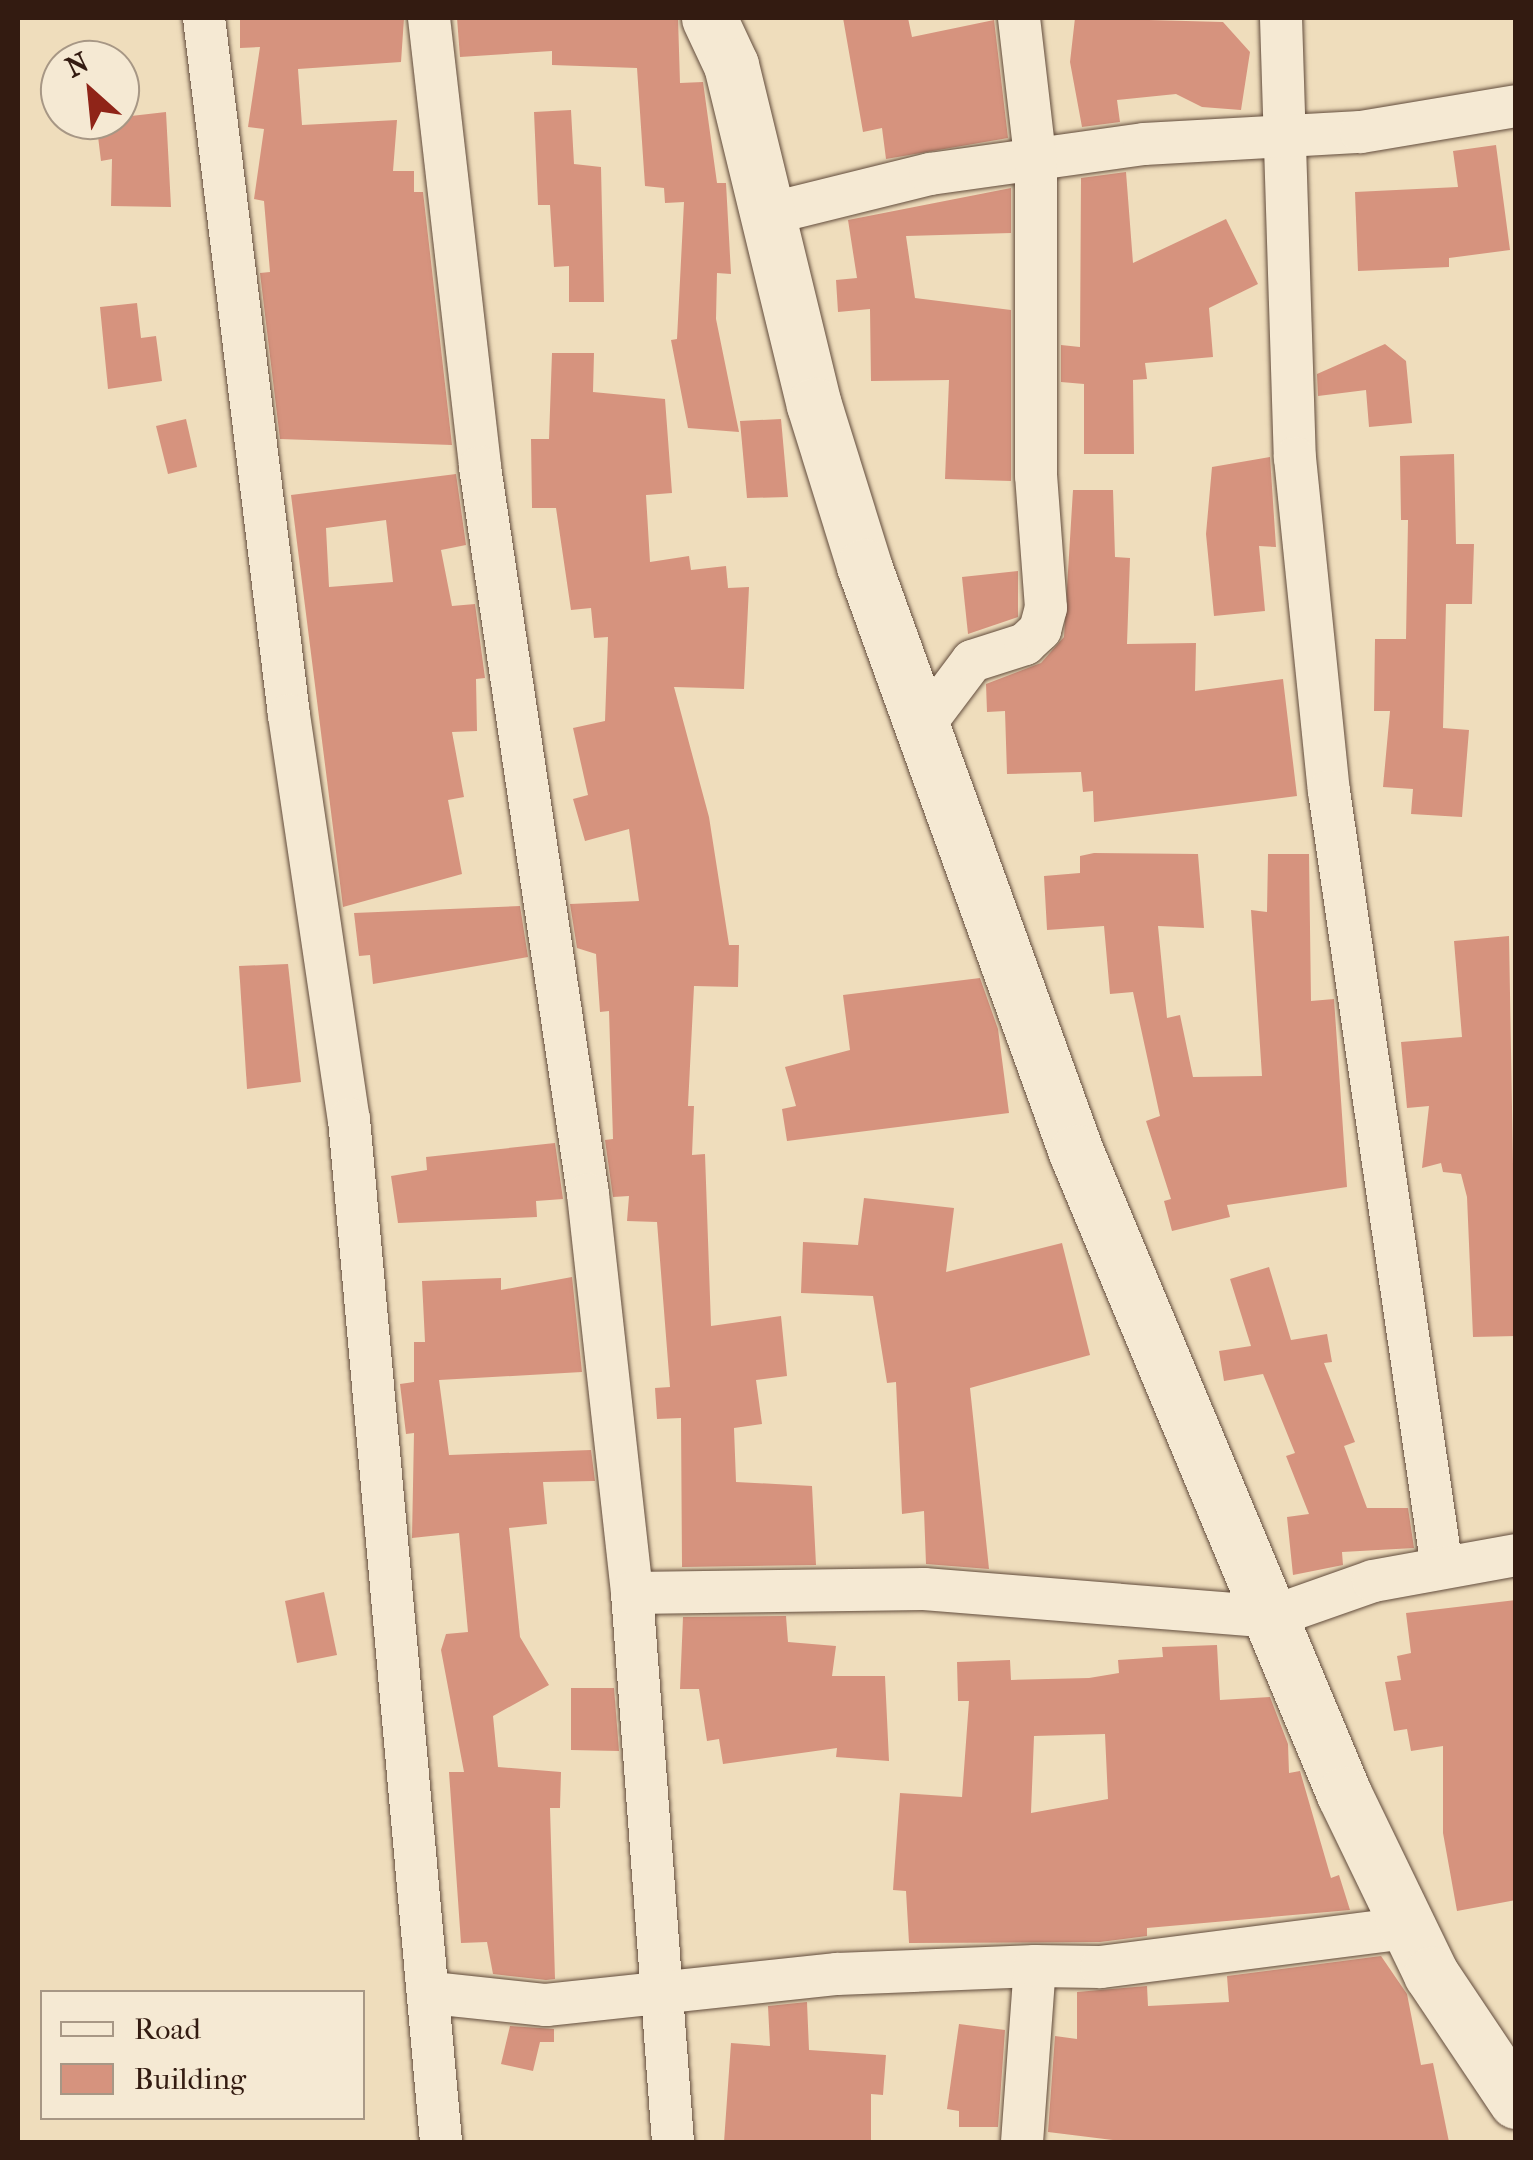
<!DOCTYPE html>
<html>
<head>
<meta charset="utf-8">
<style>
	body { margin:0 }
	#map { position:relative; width:1533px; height:2160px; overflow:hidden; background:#efddbc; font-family:"IM FELL French Canon",serif }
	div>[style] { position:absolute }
	.building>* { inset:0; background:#d6937e }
	.roads { filter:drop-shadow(0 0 2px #624c3c) drop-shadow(0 0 2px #624c3c) }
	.minor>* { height:42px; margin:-21px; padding:0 21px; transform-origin:21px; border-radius:21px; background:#f5e9d3 }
	.secondary>* { height:55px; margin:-27.5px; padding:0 27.5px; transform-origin:27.5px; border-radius:27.5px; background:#f5e9d3 }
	span { translate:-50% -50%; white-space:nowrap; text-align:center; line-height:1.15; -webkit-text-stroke:8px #f5e9d3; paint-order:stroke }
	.frame { position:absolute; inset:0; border:20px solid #331b11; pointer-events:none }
	.legend { position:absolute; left:40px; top:1990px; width:325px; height:130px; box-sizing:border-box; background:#f5e9d3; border:2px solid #a79785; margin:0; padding:12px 18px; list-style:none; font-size:30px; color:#331b11 }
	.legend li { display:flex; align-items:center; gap:20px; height:50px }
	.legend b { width:50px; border:2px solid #a79785 }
	.north { position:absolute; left:40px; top:40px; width:100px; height:100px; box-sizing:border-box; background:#f5e9d3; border:2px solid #a79785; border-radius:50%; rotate:333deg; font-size:28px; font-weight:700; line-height:40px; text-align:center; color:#331b11 }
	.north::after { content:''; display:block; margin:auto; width:35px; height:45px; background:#8f2418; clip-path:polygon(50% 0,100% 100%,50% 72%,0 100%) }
</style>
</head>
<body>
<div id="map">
	<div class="building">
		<div style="clip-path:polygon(240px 18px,404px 18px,401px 62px,298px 69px,302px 125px,397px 120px,393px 171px,414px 171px,414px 192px,423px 192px,452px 445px,280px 439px,260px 273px,270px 272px,264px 201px,254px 199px,264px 129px,248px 127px,260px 47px,240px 48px)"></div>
		<div style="clip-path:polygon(457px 18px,678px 18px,680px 83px,703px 82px,717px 183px,726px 183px,731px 274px,717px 273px,716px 319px,739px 432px,688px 428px,671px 340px,677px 339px,684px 202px,665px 203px,664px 188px,645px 186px,637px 68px,552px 65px,552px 51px,460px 57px)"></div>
		<div style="clip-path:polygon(843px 18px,908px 18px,912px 37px,994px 20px,1008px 138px,886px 159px,882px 128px,863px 132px)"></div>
		<div style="clip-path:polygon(1075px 18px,1223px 22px,1250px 52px,1241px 110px,1202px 107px,1176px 94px,1117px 100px,1120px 122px,1082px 127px,1070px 62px)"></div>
		<div style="clip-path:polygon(571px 110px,574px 164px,601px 167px,604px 302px,569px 302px,569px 266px,554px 267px,550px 205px,538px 205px,534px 112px)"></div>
		<div style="clip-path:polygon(166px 112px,171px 207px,111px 206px,112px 159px,101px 161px,96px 120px)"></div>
		<div style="clip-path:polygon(1496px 145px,1510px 250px,1449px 258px,1449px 267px,1358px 271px,1355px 192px,1458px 187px,1453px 151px)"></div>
		<div style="clip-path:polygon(1126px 172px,1133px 263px,1226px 219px,1258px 284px,1209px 308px,1213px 357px,1145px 363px,1147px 379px,1133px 380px,1134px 454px,1084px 454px,1084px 384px,1061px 382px,1061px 345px,1080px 347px,1081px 178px)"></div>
		<div style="clip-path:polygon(1011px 188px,1011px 233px,906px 236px,915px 298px,1011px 310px,1011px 481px,945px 479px,949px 380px,871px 381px,870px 309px,838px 312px,836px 280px,857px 278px,848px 220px)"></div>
		<div style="clip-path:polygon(137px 303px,141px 338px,156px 336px,162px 381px,108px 389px,100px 307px)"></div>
		<div style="clip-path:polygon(1385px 344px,1406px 361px,1412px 423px,1369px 427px,1366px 390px,1318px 396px,1317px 374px)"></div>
		<div style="clip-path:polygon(552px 353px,594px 353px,593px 392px,665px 399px,672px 493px,646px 495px,650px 562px,689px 556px,691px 570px,726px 566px,728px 588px,749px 587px,744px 689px,674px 687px,709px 817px,729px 945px,739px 945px,738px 987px,694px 986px,688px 1106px,694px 1106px,692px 1155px,705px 1154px,711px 1326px,781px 1316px,787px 1376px,756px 1380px,762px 1424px,734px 1428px,736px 1482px,812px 1486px,816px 1565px,682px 1567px,681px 1418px,657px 1419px,655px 1388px,670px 1387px,657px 1222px,627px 1221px,629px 1196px,613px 1197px,605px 1140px,613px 1139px,609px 1011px,600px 1012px,596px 954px,577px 948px,570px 904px,639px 901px,629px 829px,585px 841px,573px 799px,588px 795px,573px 728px,605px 721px,608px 637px,594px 638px,591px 608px,571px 610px,556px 508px,532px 508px,531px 439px,549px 439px)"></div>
		<div style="clip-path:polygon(186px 419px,197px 467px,168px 474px,156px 426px)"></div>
		<div style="clip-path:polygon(781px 419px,788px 497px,747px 498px,740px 421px)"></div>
		<div style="clip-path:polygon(1454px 454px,1456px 544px,1474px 544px,1472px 604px,1446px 604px,1443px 728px,1469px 730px,1462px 817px,1411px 814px,1413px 789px,1383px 787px,1390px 711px,1374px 711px,1375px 639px,1406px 639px,1408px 520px,1401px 520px,1400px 456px)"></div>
		<div style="clip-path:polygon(1270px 457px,1276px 547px,1259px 546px,1265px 611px,1214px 616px,1206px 534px,1212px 467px)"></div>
		<div style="clip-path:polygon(evenodd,456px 474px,466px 545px,441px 550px,452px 606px,475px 604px,485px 678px,476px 679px,477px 731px,452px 732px,464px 797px,448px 800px,462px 874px,343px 907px,291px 495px,456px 474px,386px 520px,393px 582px,329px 587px,326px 528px,386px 520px)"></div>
		<div style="clip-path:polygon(1073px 490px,1113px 490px,1115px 557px,1130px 558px,1127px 644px,1196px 643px,1195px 691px,1283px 679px,1297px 796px,1094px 822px,1093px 791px,1083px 792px,1081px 772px,1007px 774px,1005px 711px,987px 712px,986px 684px,1041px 663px,1064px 637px)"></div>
		<div style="clip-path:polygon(1018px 571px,1018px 617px,968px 634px,962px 577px)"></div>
		<div style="clip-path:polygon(1094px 853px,1198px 854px,1204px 928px,1158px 926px,1167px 1018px,1180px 1015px,1193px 1077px,1262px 1076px,1251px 910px,1267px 912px,1268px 854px,1309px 854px,1311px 1001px,1334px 999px,1347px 1187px,1227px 1205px,1230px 1217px,1172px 1231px,1164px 1201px,1171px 1199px,1146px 1121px,1160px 1116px,1133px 992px,1110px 994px,1104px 926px,1047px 930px,1044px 876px,1080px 873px,1080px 856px)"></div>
		<div style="clip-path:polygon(520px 906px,528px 957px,373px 984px,370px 955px,359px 956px,354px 913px)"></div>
		<div style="clip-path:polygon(1509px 936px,1516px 1336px,1473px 1337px,1467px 1197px,1461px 1174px,1443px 1172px,1441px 1163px,1422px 1168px,1429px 1106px,1407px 1108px,1401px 1042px,1462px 1037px,1454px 941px)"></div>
		<div style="clip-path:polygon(288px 964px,301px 1082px,247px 1089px,239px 966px)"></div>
		<div style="clip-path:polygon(980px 978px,998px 1029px,1009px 1113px,787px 1141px,782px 1109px,796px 1106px,785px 1067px,850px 1050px,843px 995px)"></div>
		<div style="clip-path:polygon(555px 1143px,563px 1199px,536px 1201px,537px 1217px,398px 1223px,391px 1176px,427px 1170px,426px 1157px)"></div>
		<div style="clip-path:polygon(864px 1198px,954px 1208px,946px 1272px,1062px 1243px,1090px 1355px,970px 1388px,989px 1569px,926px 1564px,924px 1511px,902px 1514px,896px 1382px,887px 1383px,873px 1296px,801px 1293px,803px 1242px,858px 1245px)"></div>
		<div style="clip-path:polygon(1269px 1267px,1291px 1340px,1327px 1334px,1332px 1362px,1324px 1363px,1355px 1442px,1344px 1446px,1367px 1508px,1408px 1508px,1414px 1548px,1342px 1552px,1343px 1565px,1293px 1575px,1287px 1517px,1309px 1514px,1286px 1456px,1295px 1453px,1263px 1374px,1224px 1381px,1219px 1351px,1251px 1346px,1230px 1279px)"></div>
		<div style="clip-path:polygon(572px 1277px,582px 1372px,439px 1380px,449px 1455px,591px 1450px,595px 1481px,543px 1482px,547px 1524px,509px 1528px,520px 1637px,549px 1685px,493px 1716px,498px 1767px,561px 1772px,560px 1808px,550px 1808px,555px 1979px,546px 1980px,493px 1974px,487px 1942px,461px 1943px,449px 1772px,464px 1772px,441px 1650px,446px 1634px,468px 1632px,459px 1533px,412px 1538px,414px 1433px,406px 1434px,400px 1384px,414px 1382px,414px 1342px,425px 1342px,422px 1281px,501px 1278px,501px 1290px)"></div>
		<div style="clip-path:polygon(324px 1592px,337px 1655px,297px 1663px,285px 1601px)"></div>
		<div style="clip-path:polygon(1516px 1600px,1516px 1900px,1457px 1911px,1443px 1833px,1443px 1746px,1411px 1751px,1407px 1729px,1394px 1731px,1385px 1682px,1401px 1680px,1397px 1656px,1411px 1653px,1406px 1613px)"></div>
		<div style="clip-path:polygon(786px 1616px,788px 1642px,836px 1646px,832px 1676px,885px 1676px,889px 1761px,836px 1757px,837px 1748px,723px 1764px,719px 1739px,707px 1741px,699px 1689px,680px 1689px,683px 1617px)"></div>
		<div style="clip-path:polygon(evenodd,1217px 1645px,1220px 1700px,1270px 1697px,1288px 1744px,1289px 1773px,1300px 1771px,1331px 1878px,1339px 1875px,1350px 1910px,1147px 1928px,1147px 1936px,1100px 1942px,909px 1943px,906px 1891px,893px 1890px,900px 1793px,962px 1797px,969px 1701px,958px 1701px,957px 1662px,1010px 1660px,1011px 1680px,1089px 1678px,1119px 1673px,1118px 1660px,1163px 1657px,1162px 1647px,1217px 1645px,1105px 1734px,1108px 1799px,1031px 1813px,1034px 1736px,1105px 1734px)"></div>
		<div style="clip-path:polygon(571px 1688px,614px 1688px,619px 1751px,571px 1750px)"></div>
		<div style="clip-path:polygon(1381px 1956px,1407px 1994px,1421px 2065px,1433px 2063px,1449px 2142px,1129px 2142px,1048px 2132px,1055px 2036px,1077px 2039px,1077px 1992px,1147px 1986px,1148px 2006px,1229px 2002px,1227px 1976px)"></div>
		<div style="clip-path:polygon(807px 2002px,809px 2050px,886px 2055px,883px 2095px,871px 2094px,871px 2142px,724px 2142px,731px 2043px,770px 2046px,768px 2006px)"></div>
		<div style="clip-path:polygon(959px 2024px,1005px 2030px,998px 2127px,959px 2127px,959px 2111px,947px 2109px)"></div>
		<div style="clip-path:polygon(510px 2026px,554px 2029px,554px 2042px,540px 2042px,533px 2071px,501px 2064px)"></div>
	</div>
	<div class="roads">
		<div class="minor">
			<div style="left:204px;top:18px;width:702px;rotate:83.05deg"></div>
			<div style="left:289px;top:715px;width:408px;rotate:81.6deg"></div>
			<div style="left:349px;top:1119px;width:1027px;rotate:84.86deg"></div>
			<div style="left:429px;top:18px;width:452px;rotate:83.5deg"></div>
			<div style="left:480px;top:467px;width:735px;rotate:81.55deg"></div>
			<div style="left:588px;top:1194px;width:401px;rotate:83.7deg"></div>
			<div style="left:632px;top:1593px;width:551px;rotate:85.73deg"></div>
			<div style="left:1281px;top:18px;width:440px;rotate:88.2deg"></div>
			<div style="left:1295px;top:458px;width:335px;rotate:84.2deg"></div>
			<div style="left:1329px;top:791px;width:785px;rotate:81.73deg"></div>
			<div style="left:772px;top:213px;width:163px;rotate:-13.9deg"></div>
			<div style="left:930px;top:174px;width:216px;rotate:-8deg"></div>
			<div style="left:1144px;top:144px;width:217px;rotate:-3.2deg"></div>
			<div style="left:1361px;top:132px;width:157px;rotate:-9.5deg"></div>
			<div style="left:924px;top:725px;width:80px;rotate:-53.1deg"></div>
			<div style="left:972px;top:661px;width:56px;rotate:-17.8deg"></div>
			<div style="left:1025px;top:644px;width:21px;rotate:-43deg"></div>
			<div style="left:1040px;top:630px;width:23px;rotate:-75deg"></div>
			<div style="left:1046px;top:608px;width:132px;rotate:-94.3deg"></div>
			<div style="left:1036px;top:476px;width:311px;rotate:-90deg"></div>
			<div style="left:1036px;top:165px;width:148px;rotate:-96.6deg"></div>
			<div style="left:632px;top:1593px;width:292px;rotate:-0.8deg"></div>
			<div style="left:924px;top:1589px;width:348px;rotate:4.6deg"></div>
			<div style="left:1271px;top:1617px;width:108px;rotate:-19.4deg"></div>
			<div style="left:1373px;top:1581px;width:145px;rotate:-10.3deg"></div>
			<div style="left:432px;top:1993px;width:115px;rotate:6deg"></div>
			<div style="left:546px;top:2005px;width:293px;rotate:-6.1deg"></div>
			<div style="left:837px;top:1974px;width:198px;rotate:-2.3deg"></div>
			<div style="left:1022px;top:2142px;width:176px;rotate:-85.8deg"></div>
			<div style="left:1035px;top:1966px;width:66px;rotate:0.9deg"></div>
			<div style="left:1101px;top:1967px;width:307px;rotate:-7.3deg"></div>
		</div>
		<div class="secondary">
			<div style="left:709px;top:18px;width:52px;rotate:64.9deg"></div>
			<div style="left:731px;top:65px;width:350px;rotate:76.3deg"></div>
			<div style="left:814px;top:405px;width:169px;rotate:72.7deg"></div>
			<div style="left:864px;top:566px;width:623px;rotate:70.11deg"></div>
			<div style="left:1076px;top:1152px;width:696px;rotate:67.34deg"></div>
			<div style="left:1344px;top:1794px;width:200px;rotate:64.2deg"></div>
			<div style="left:1431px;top:1974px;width:153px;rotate:56.2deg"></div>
		</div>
	</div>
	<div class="frame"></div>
	<ul class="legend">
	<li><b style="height:12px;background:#f5e9d3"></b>Road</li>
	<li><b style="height:28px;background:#d6937e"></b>Building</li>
	</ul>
	<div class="north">N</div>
</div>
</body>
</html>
